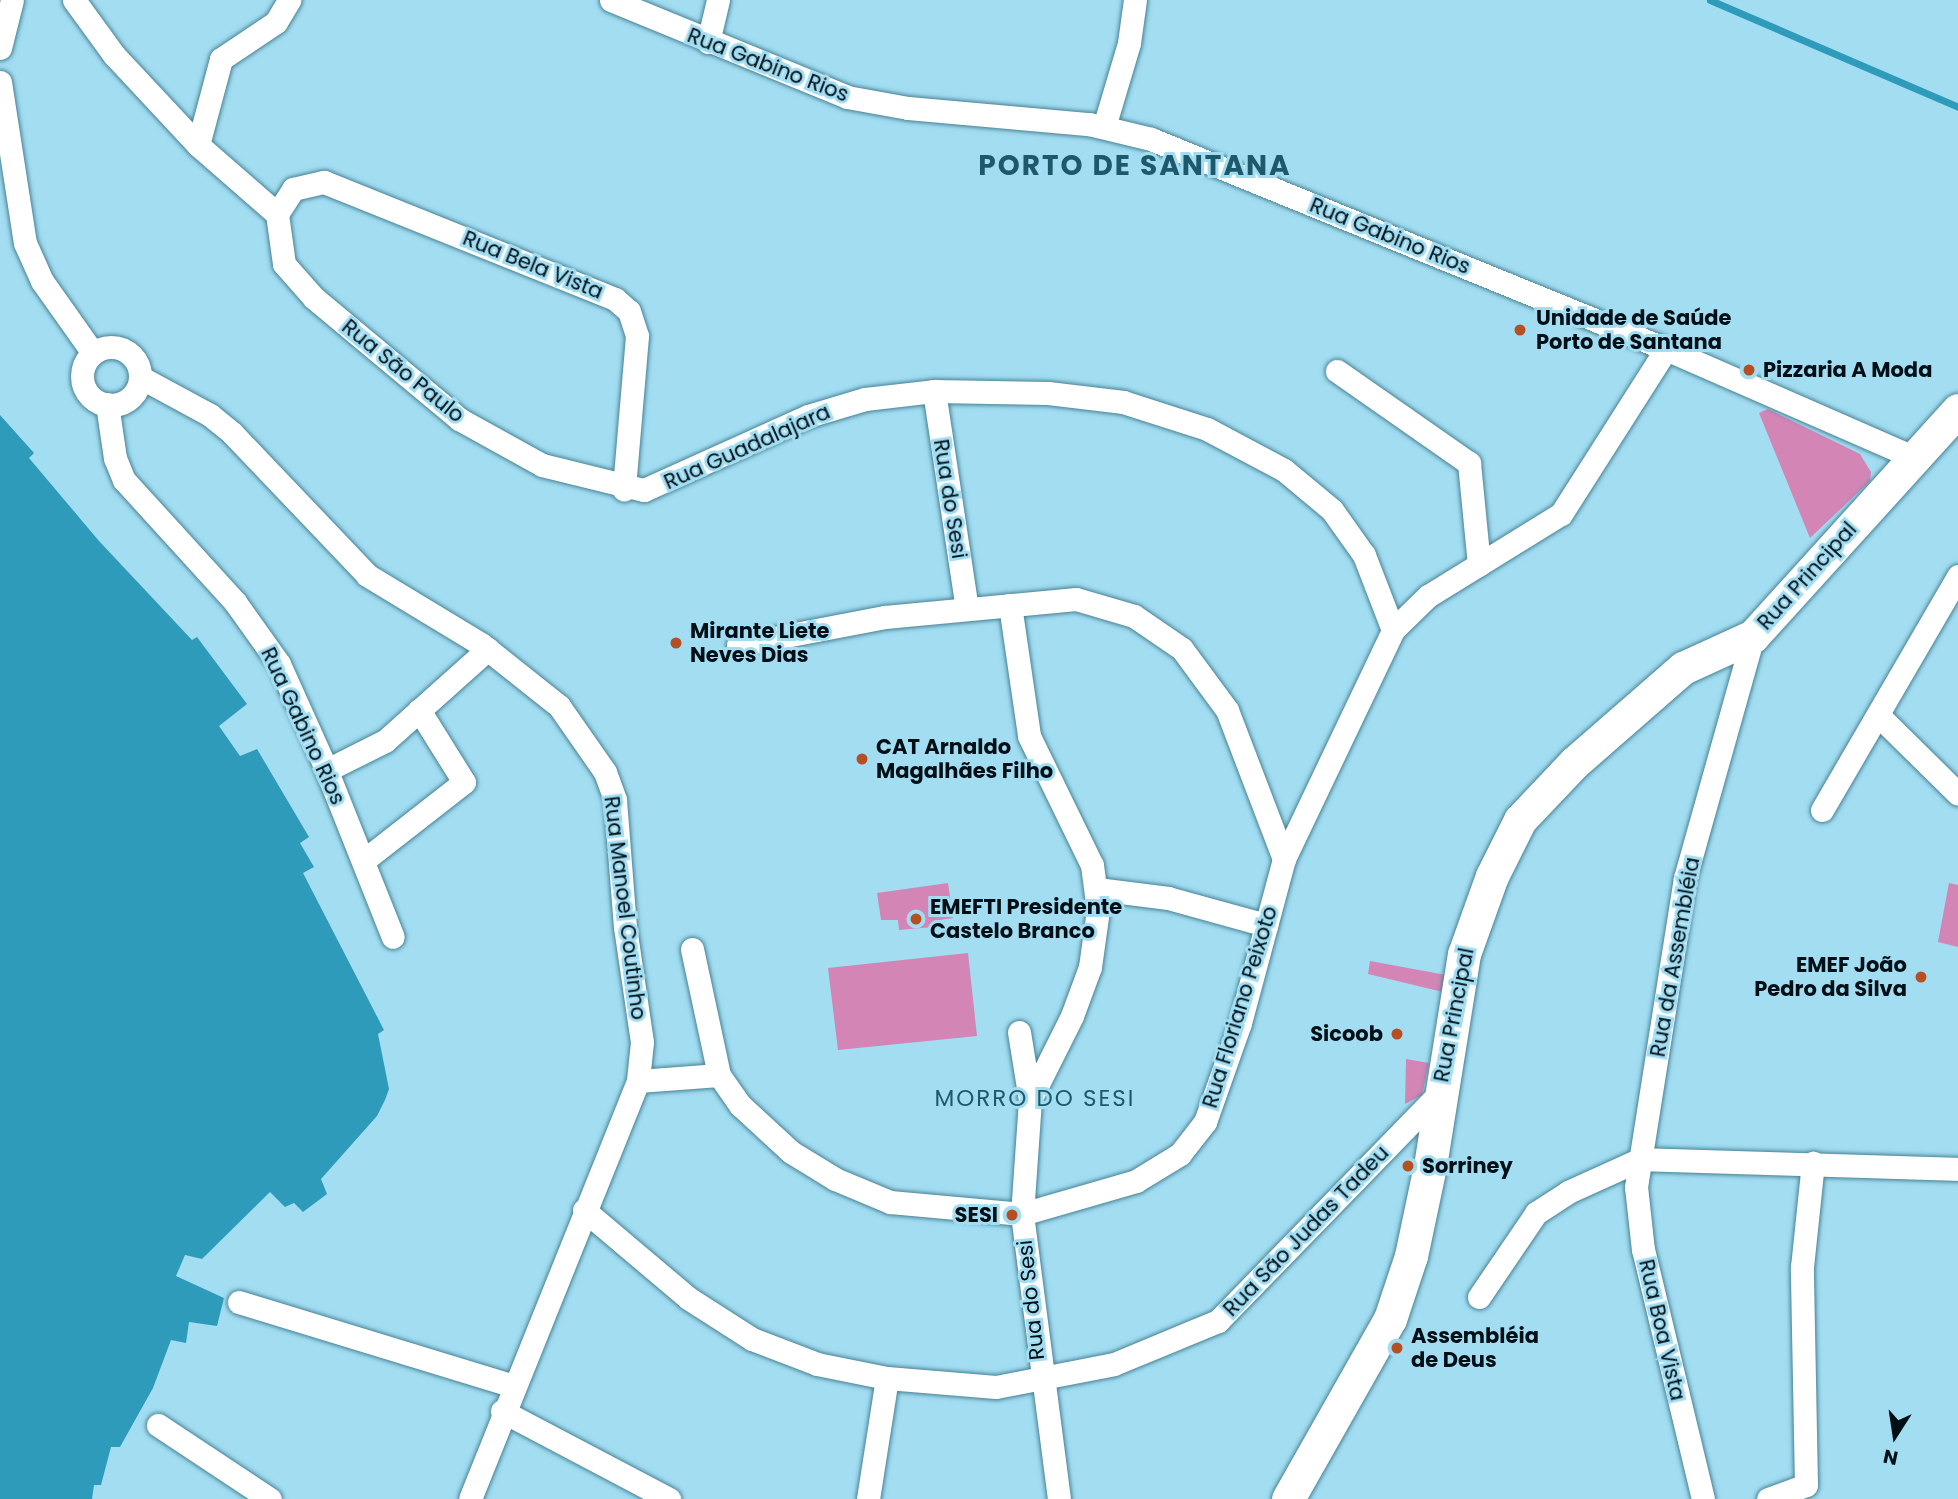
<!DOCTYPE html>
<html>
<head>
<meta charset="utf-8">
<style>
	body { margin:0 }
	#map { position:relative; width:1958px; height:1499px; overflow:hidden; background:#a2ddf2; font-family:Poppins,sans-serif }
	div>[style] { position:absolute }
	.green>* { inset:0; background:#d385b6 }
	.water>* { inset:0; background:#2e9bbb }
	.stream>* { height:7px; margin:-3.5px; padding:0 3.5px; transform-origin:3.5px; border-radius:3.5px; background:#2e9bbb }
	.roads { filter:drop-shadow(0 0 2px #498295) drop-shadow(0 0 2px #498295) }
	.street>* { height:23px; margin:-11.5px; padding:0 11.5px; transform-origin:11.5px; border-radius:11.5px; background:#fff }
	.street>.ring { margin:-11.5px; padding:0; box-sizing:content-box; background:none; border:23px solid #fff; border-radius:50% }
	.secondary>* { height:33px; margin:-16.5px; padding:0 16.5px; transform-origin:16.5px; border-radius:16.5px; background:#fff }
	.dots>* { width:19px; height:19px; translate:-50% -50%; box-sizing:border-box; border:4px solid #a2ddf2; border-radius:50% }
	span { translate:-50% -50%; white-space:nowrap; text-align:center; line-height:1.15; -webkit-text-stroke:6px #a2ddf2; paint-order:stroke }
	.street-label { font-size:21px; color:#000f16 }
	.poi-label { font-size:21px; color:#000f16; font-weight:700 }
	.left { translate:0 -50%; text-align:left }
	.right { translate:-100% -50%; text-align:right }
	.neighbourhood-label { font-size:23px; color:#1e596b; letter-spacing:2px }
	.district-label { font-size:28px; color:#1e596b; font-weight:700; letter-spacing:2px }
	.north { position:absolute; left:1860px; top:1401px; width:70px; height:70px; -webkit-text-stroke:5px #a2ddf2; paint-order:stroke; rotate:192deg; font-size:19px; font-weight:700; line-height:28px; text-align:center; color:#000f16 }
	.north::after { content:''; display:block; margin:auto; width:24px; height:32px; background:#000f16; clip-path:polygon(50% 0,100% 100%,50% 72%,0 100%) }
</style>
</head>
<body>
<div id="map">
	<div class="green">
		<div style="clip-path:polygon(1768px 409px,1860px 454px,1871px 472px,1870px 481px,1810px 538px,1759px 413px)"></div>
		<div style="clip-path:polygon(948px 883px,953px 918px,933px 921px,933px 927px,899px 930px,898px 920px,881px 920px,877px 893px)"></div>
		<div style="clip-path:polygon(1949px 883px,1958px 885px,1958px 947px,1938px 942px)"></div>
		<div style="clip-path:polygon(968px 953px,977px 1036px,838px 1050px,828px 968px)"></div>
		<div style="clip-path:polygon(1370px 961px,1446px 975px,1443px 992px,1368px 974px)"></div>
		<div style="clip-path:polygon(1406px 1059px,1429px 1063px,1422px 1095px,1405px 1104px)"></div>
	</div>
	<div class="water">
		<div style="clip-path:polygon(0 415px,34px 453px,29px 458px,99px 541px,192px 640px,197px 637px,247px 704px,219px 726px,240px 756px,257px 749px,309px 837px,300px 843px,314px 867px,303px 873px,384px 1030px,378px 1034px,389px 1089px,385px 1100px,377px 1116px,321px 1179px,327px 1194px,303px 1212px,294px 1203px,285px 1207px,270px 1192px,202px 1259px,185px 1255px,176px 1276px,224px 1298px,217px 1326px,189px 1322px,186px 1343px,171px 1340px,153px 1388px,120px 1447px,111px 1447px,101px 1485px,94px 1485px,92px 1499px,0 1499px)"></div>
	</div>
	<div class="stream">
		<div style="left:1710px;top:0;width:270px;rotate:23.3deg"></div>
	</div>
	<div class="roads">
		<div class="street">
			<div style="left:74px;top:0;width:68px;rotate:54deg"></div>
			<div style="left:114px;top:55px;width:123px;rotate:47deg"></div>
			<div style="left:198px;top:145px;width:105px;rotate:41.1deg"></div>
			<div style="left:611px;top:0;width:255px;rotate:22.3deg"></div>
			<div style="left:847px;top:97px;width:62px;rotate:10.2deg"></div>
			<div style="left:908px;top:108px;width:182px;rotate:5.1deg"></div>
			<div style="left:1089px;top:124px;width:64px;rotate:13.6deg"></div>
			<div style="left:1151px;top:139px;width:556px;rotate:22.18deg"></div>
			<div style="left:1666px;top:349px;width:270px;rotate:23.6deg"></div>
			<div style="left:708px;top:42px;width:43px;rotate:-76.6deg"></div>
			<div style="left:0;top:48px;width:49px;rotate:-76deg"></div>
			<div style="left:0;top:82px;width:163px;rotate:81.2deg"></div>
			<div style="left:25px;top:243px;width:42px;rotate:65.9deg"></div>
			<div style="left:42px;top:281px;width:88px;rotate:54.7deg"></div>
			<div style="left:1104px;top:127px;width:88px;rotate:-73.4deg"></div>
			<div style="left:1129px;top:43px;width:43px;rotate:-82.1deg"></div>
			<div style="left:198px;top:145px;width:89px;rotate:-75deg"></div>
			<div style="left:221px;top:59px;width:66px;rotate:-33.9deg"></div>
			<div style="left:276px;top:22px;width:26px;rotate:-59deg"></div>
			<div style="left:277px;top:214px;width:50px;rotate:82deg"></div>
			<div style="left:284px;top:264px;width:45px;rotate:48.6deg"></div>
			<div style="left:314px;top:298px;width:189px;rotate:39.8deg"></div>
			<div style="left:459px;top:419px;width:95px;rotate:29deg"></div>
			<div style="left:542px;top:465px;width:105px;rotate:13.8deg"></div>
			<div style="left:644px;top:490px;width:180px;rotate:-24.3deg"></div>
			<div style="left:808px;top:416px;width:59px;rotate:-16.6deg"></div>
			<div style="left:865px;top:399px;width:69px;rotate:-6.6deg"></div>
			<div style="left:934px;top:391px;width:114px;rotate:1deg"></div>
			<div style="left:1048px;top:393px;width:76px;rotate:6.8deg"></div>
			<div style="left:1123px;top:402px;width:88px;rotate:17.8deg"></div>
			<div style="left:1207px;top:429px;width:87px;rotate:28deg"></div>
			<div style="left:1284px;top:470px;width:62px;rotate:39.8deg"></div>
			<div style="left:1332px;top:510px;width:55px;rotate:54.6deg"></div>
			<div style="left:1364px;top:555px;width:80px;rotate:68.9deg"></div>
			<div style="left:277px;top:214px;width:30px;rotate:-57deg"></div>
			<div style="left:293px;top:189px;width:32px;rotate:-13deg"></div>
			<div style="left:324px;top:182px;width:314px;rotate:21.9deg"></div>
			<div style="left:615px;top:299px;width:18px;rotate:41deg"></div>
			<div style="left:629px;top:311px;width:26px;rotate:72deg"></div>
			<div style="left:637px;top:336px;width:154px;rotate:94.9deg"></div>
			<div class="ring" style="left:82px;top:347px;width:35px;height:35px"></div>
			<div style="left:1337px;top:371px;width:161px;rotate:34.9deg"></div>
			<div style="left:1469px;top:463px;width:102px;rotate:84.4deg"></div>
			<div style="left:140px;top:377px;width:80px;rotate:28.5deg"></div>
			<div style="left:210px;top:415px;width:28px;rotate:39deg"></div>
			<div style="left:232px;top:433px;width:196px;rotate:46.4deg"></div>
			<div style="left:367px;top:575px;width:133px;rotate:31.2deg"></div>
			<div style="left:481px;top:644px;width:100px;rotate:38.5deg"></div>
			<div style="left:559px;top:706px;width:80px;rotate:55.1deg"></div>
			<div style="left:605px;top:772px;width:30px;rotate:70deg"></div>
			<div style="left:615px;top:800px;width:127px;rotate:85.5deg"></div>
			<div style="left:625px;top:927px;width:116px;rotate:81.6deg"></div>
			<div style="left:642px;top:1042px;width:39px;rotate:96deg"></div>
			<div style="left:638px;top:1081px;width:450px;rotate:111.9deg"></div>
			<div style="left:934px;top:391px;width:219px;rotate:81.4deg"></div>
			<div style="left:107px;top:404px;width:55px;rotate:81.6deg"></div>
			<div style="left:115px;top:458px;width:24px;rotate:68deg"></div>
			<div style="left:124px;top:480px;width:165px;rotate:47.7deg"></div>
			<div style="left:235px;top:602px;width:76px;rotate:54.6deg"></div>
			<div style="left:279px;top:664px;width:110px;rotate:65.8deg"></div>
			<div style="left:324px;top:764px;width:186px;rotate:68.3deg"></div>
			<div style="left:1010px;top:605px;width:132px;rotate:81.7deg"></div>
			<div style="left:1029px;top:736px;width:144px;rotate:64deg"></div>
			<div style="left:1092px;top:865px;width:45px;rotate:82.4deg"></div>
			<div style="left:1098px;top:910px;width:58px;rotate:98deg"></div>
			<div style="left:1090px;top:967px;width:52px;rotate:110.2deg"></div>
			<div style="left:1072px;top:1016px;width:94px;rotate:116.6deg"></div>
			<div style="left:738px;top:645px;width:150px;rotate:-10.8deg"></div>
			<div style="left:885px;top:617px;width:192px;rotate:-5.4deg"></div>
			<div style="left:1076px;top:599px;width:60px;rotate:16.3deg"></div>
			<div style="left:1134px;top:616px;width:58px;rotate:34.5deg"></div>
			<div style="left:1182px;top:649px;width:76px;rotate:53.6deg"></div>
			<div style="left:1227px;top:710px;width:160px;rotate:69.1deg"></div>
			<div style="left:1878px;top:715px;width:112px;rotate:44.6deg"></div>
			<div style="left:327px;top:770px;width:65px;rotate:-26.6deg"></div>
			<div style="left:385px;top:741px;width:138px;rotate:-41.8deg"></div>
			<div style="left:1822px;top:810px;width:271px;rotate:-59.8deg"></div>
			<div style="left:363px;top:861px;width:128px;rotate:-38deg"></div>
			<div style="left:464px;top:782px;width:85px;rotate:-122deg"></div>
			<div style="left:1097px;top:889px;width:72px;rotate:7.2deg"></div>
			<div style="left:1168px;top:898px;width:102px;rotate:15.4deg"></div>
			<div style="left:692px;top:949px;width:129px;rotate:77.9deg"></div>
			<div style="left:719px;top:1075px;width:37px;rotate:55deg"></div>
			<div style="left:740px;top:1105px;width:69px;rotate:42.7deg"></div>
			<div style="left:791px;top:1152px;width:52px;rotate:31.5deg"></div>
			<div style="left:835px;top:1179px;width:60px;rotate:22.7deg"></div>
			<div style="left:890px;top:1202px;width:133px;rotate:5.2deg"></div>
			<div style="left:1022px;top:1214px;width:119px;rotate:-16.1deg"></div>
			<div style="left:1136px;top:1181px;width:52px;rotate:-31.5deg"></div>
			<div style="left:1180px;top:1154px;width:41px;rotate:-52deg"></div>
			<div style="left:1205px;top:1122px;width:105px;rotate:-70.5deg"></div>
			<div style="left:1240px;top:1023px;width:170px;rotate:-75deg"></div>
			<div style="left:1284px;top:859px;width:254px;rotate:-64.5deg"></div>
			<div style="left:1393px;top:630px;width:49px;rotate:-44.2deg"></div>
			<div style="left:1428px;top:596px;width:156px;rotate:-31.7deg"></div>
			<div style="left:1561px;top:514px;width:196px;rotate:-57.5deg"></div>
			<div style="left:1019px;top:1032px;width:69px;rotate:80.8deg"></div>
			<div style="left:1030px;top:1100px;width:114px;rotate:94deg"></div>
			<div style="left:1022px;top:1214px;width:287px;rotate:82.6deg"></div>
			<div style="left:638px;top:1081px;width:81px;rotate:-4.2deg"></div>
			<div style="left:584px;top:1210px;width:136px;rotate:40.2deg"></div>
			<div style="left:688px;top:1298px;width:76px;rotate:32.6deg"></div>
			<div style="left:752px;top:1339px;width:70px;rotate:21deg"></div>
			<div style="left:817px;top:1364px;width:71px;rotate:11.3deg"></div>
			<div style="left:887px;top:1378px;width:109px;rotate:4.7deg"></div>
			<div style="left:996px;top:1387px;width:120px;rotate:-11deg"></div>
			<div style="left:1114px;top:1364px;width:113px;rotate:-22.5deg"></div>
			<div style="left:1218px;top:1321px;width:317px;rotate:-45.8deg"></div>
			<div style="left:1479px;top:1297px;width:102px;rotate:-55.8deg"></div>
			<div style="left:1536px;top:1213px;width:38px;rotate:-33deg"></div>
			<div style="left:1568px;top:1192px;width:80px;rotate:-24.3deg"></div>
			<div style="left:1641px;top:1159px;width:317px;rotate:1.8deg"></div>
			<div style="left:239px;top:1302px;width:287px;rotate:17deg"></div>
			<div style="left:502px;top:1411px;width:189px;rotate:27.8deg"></div>
			<div style="left:158px;top:1425px;width:134px;rotate:33.5deg"></div>
			<div style="left:868px;top:1499px;width:122px;rotate:-81.1deg"></div>
			<div style="left:1703px;top:1499px;width:256px;rotate:-103.5deg"></div>
			<div style="left:1643px;top:1250px;width:63px;rotate:-96.3deg"></div>
			<div style="left:1636px;top:1187px;width:313px;rotate:-81deg"></div>
			<div style="left:1685px;top:878px;width:251px;rotate:-74.3deg"></div>
			<div style="left:1768px;top:1499px;width:40px;rotate:-20.2deg"></div>
			<div style="left:1806px;top:1485px;width:218px;rotate:-91.1deg"></div>
			<div style="left:1802px;top:1267px;width:105px;rotate:-84deg"></div>
		</div>
		<div class="secondary">
			<div style="left:1288px;top:1499px;width:207px;rotate:-60.5deg"></div>
			<div style="left:1390px;top:1319px;width:66px;rotate:-71.6deg"></div>
			<div style="left:1411px;top:1256px;width:92px;rotate:-78.1deg"></div>
			<div style="left:1430px;top:1166px;width:215px;rotate:-80.9deg"></div>
			<div style="left:1464px;top:954px;width:83px;rotate:-70.3deg"></div>
			<div style="left:1492px;top:876px;width:63px;rotate:-63.4deg"></div>
			<div style="left:1520px;top:820px;width:79px;rotate:-46.5deg"></div>
			<div style="left:1574px;top:763px;width:145px;rotate:-41.1deg"></div>
			<div style="left:1683px;top:668px;width:77px;rotate:-24.6deg"></div>
			<div style="left:1753px;top:636px;width:305px;rotate:-47.8deg"></div>
		</div>
	</div>
	<div class="dots">
		<div style="left:1520px;top:330px;background:#b65023"></div>
		<div style="left:1749px;top:370px;background:#b65023"></div>
		<div style="left:676px;top:643px;background:#b65023"></div>
		<div style="left:862px;top:759px;background:#b65023"></div>
		<div style="left:916px;top:919px;background:#b65023"></div>
		<div style="left:1921px;top:977px;background:#b65023"></div>
		<div style="left:1397px;top:1034px;background:#b65023"></div>
		<div style="left:1408px;top:1166px;background:#b65023"></div>
		<div style="left:1012px;top:1215px;background:#b65023"></div>
		<div style="left:1397px;top:1348px;background:#b65023"></div>
	</div>
	<div class="street-label">
		<span style="left:768px;top:65px;rotate:21deg">Rua Gabino Rios</span>
		<span style="left:1390px;top:236px;rotate:22deg">Rua Gabino Rios</span>
		<span style="left:533px;top:265px;rotate:22deg">Rua Bela Vista</span>
		<span style="left:403px;top:371px;rotate:39deg">Rua São Paulo</span>
		<span style="left:747px;top:447px;rotate:-24deg">Rua Guadalajara</span>
		<span style="left:950px;top:499px;rotate:81deg">Rua do Sesi</span>
		<span style="left:1807px;top:576px;rotate:-48deg">Rua Principal</span>
		<span style="left:303px;top:726px;rotate:65deg">Rua Gabino Rios</span>
		<span style="left:625px;top:908px;rotate:83deg">Rua Manoel Coutinho</span>
		<span style="left:1675px;top:957px;rotate:-80deg">Rua da Assembléia</span>
		<span style="left:1240px;top:1007px;rotate:-73deg">Rua Floriano Peixoto</span>
		<span style="left:1454px;top:1015px;rotate:-79deg">Rua Principal</span>
		<span style="left:1306px;top:1231px;rotate:-46deg">Rua São Judas Tadeu</span>
		<span style="left:1031px;top:1300px;rotate:-96deg">Rua do Sesi</span>
		<span style="left:1662px;top:1330px;rotate:77deg">Rua Boa Vista</span>
	</div>
	<div class="poi-label">
		<span class="left" style="left:1536px;top:330px">Unidade de Saúde<br>Porto de Santana</span>
		<span class="left" style="left:1763px;top:370px">Pizzaria A Moda</span>
		<span class="left" style="left:690px;top:643px">Mirante Liete<br>Neves Dias</span>
		<span class="left" style="left:876px;top:759px">CAT Arnaldo<br>Magalhães Filho</span>
		<span class="left" style="left:930px;top:919px">EMEFTI Presidente<br>Castelo Branco</span>
		<span class="right" style="left:1907px;top:977px">EMEF João<br>Pedro da Silva</span>
		<span class="right" style="left:1383px;top:1034px">Sicoob</span>
		<span class="left" style="left:1422px;top:1166px">Sorriney</span>
		<span class="right" style="left:998px;top:1215px">SESI</span>
		<span class="left" style="left:1411px;top:1348px">Assembléia<br>de Deus</span>
	</div>
	<div class="neighbourhood-label">
		<span style="left:1035px;top:1098px">MORRO DO SESI</span>
	</div>
	<div class="district-label">
		<span style="left:1135px;top:166px">PORTO DE SANTANA</span>
	</div>
	<div class="north">N</div>
</div>
</body>
</html>
